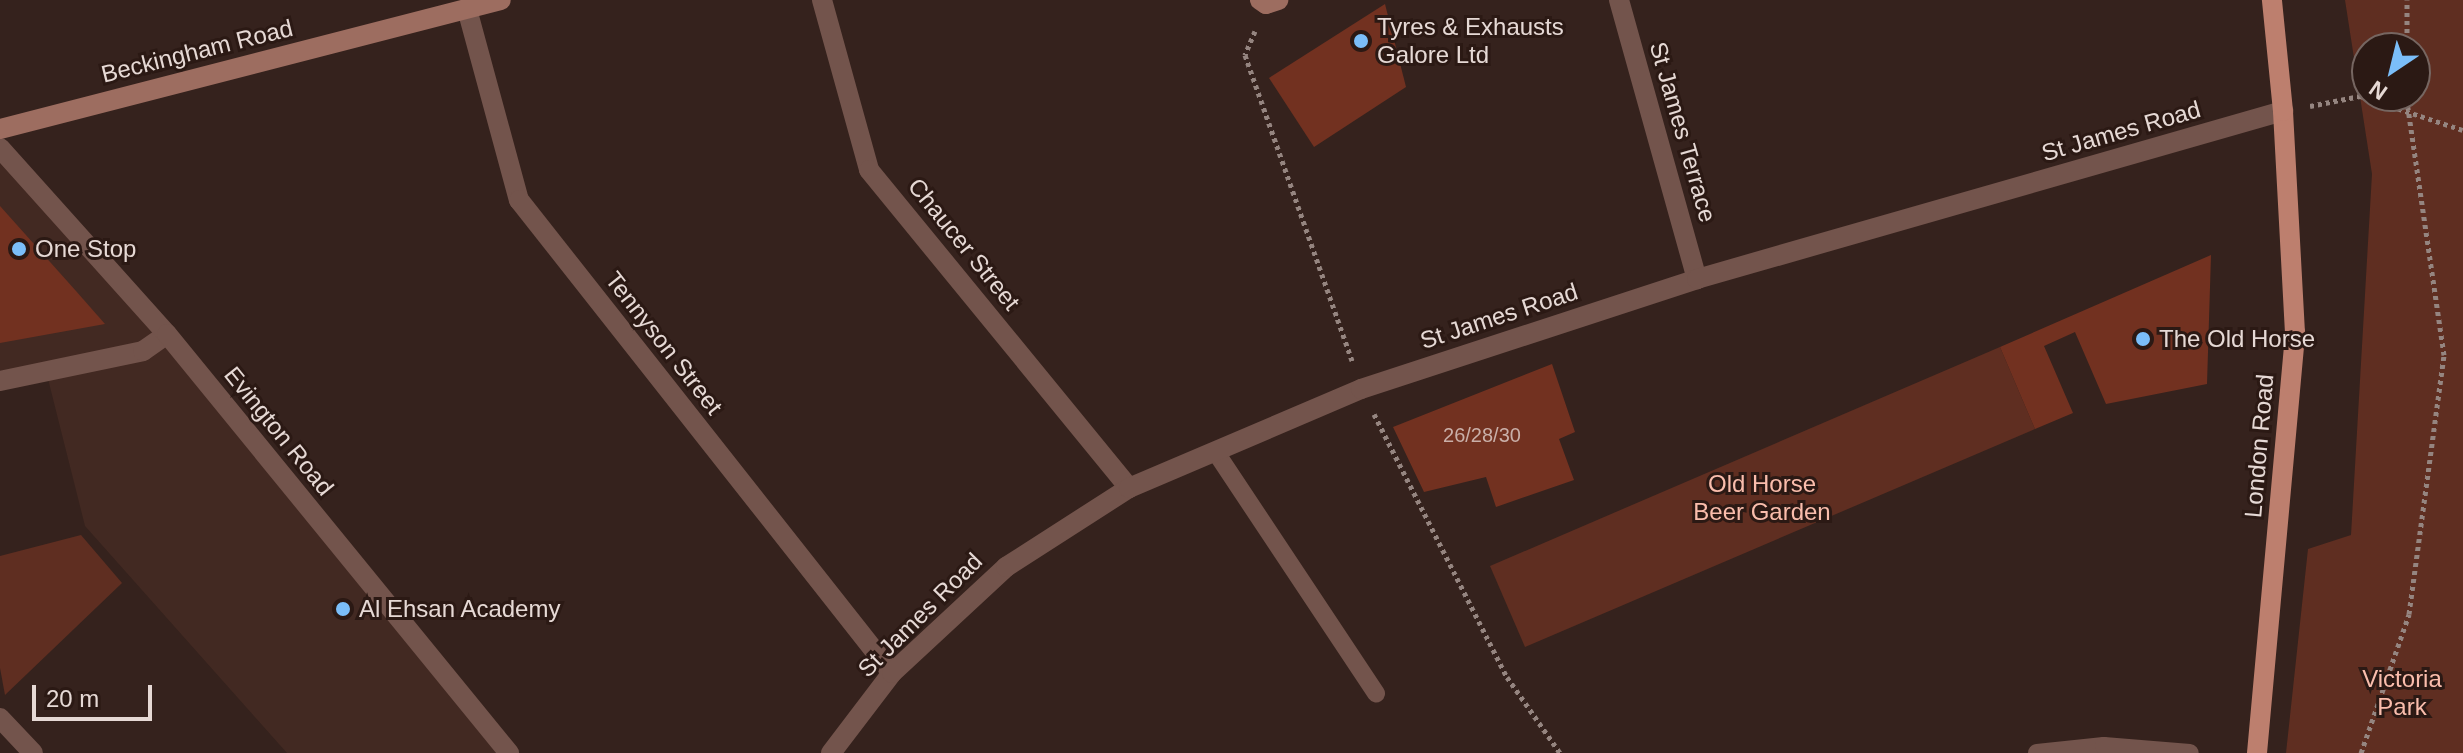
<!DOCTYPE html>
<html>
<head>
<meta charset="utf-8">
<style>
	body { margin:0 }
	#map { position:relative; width:2463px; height:753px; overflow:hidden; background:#35221d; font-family:Arial,sans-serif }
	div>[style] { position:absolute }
	.built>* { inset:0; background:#422922 }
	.green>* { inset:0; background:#5f2e21 }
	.building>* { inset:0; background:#723120 }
	.path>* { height:5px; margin-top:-2.5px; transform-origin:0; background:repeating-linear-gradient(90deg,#958580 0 4px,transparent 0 8px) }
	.service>* { height:18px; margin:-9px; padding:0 9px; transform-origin:9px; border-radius:9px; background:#73544c }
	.minor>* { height:20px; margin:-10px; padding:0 10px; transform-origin:10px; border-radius:10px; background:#73544c }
	.tertiary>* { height:20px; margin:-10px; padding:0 10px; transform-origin:10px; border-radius:10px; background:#73544c }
	.secondary>* { height:20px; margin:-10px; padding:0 10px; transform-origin:10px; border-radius:10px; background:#9d6d60 }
	.primary>* { height:20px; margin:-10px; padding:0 10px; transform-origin:10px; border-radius:10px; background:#bd7f6e }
	.dots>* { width:22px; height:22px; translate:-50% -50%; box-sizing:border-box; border:4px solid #2b1914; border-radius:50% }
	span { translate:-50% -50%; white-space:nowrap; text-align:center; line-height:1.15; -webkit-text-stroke:6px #2b1914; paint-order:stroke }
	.number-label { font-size:20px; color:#c9afa8 }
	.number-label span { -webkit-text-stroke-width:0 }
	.poi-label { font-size:24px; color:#e6d9d5 }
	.left { translate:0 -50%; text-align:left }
	.street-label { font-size:24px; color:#e6d9d5 }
	.park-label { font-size:24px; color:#fabdac }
	.north { position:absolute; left:2351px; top:32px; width:80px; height:80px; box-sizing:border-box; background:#2b1914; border:2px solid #766661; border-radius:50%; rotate:215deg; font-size:22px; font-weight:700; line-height:32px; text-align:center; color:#e6d9d5 }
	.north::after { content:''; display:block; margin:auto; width:28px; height:36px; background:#7bbef9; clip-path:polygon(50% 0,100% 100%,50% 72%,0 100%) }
	.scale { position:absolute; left:32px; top:685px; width:120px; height:36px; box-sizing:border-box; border:4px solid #e6d9d5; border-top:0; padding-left:10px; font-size:24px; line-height:28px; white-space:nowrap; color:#e6d9d5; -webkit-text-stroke:6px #2b1914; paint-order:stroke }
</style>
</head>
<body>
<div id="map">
	<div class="built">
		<div style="clip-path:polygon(0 148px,509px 753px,287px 753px,85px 526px,46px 371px,0 381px)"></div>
	</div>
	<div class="green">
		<div style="clip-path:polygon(evenodd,2345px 0,2463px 0,2463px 753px,2286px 753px,2308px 549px,2351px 535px,2372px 174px,2345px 0,2367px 48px,2415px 48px,2415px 96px,2367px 96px,2367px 48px)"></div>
		<div style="clip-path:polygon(2000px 347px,2035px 429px,1525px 647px,1490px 566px)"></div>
		<div style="clip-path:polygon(81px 535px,122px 583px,5px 695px,0 668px,0 556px)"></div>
	</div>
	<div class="building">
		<div style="clip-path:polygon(1385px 4px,1406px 87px,1314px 147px,1269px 78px)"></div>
		<div style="clip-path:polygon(0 206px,76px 291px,105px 324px,0 343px)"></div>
		<div style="clip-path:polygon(2211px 255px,2207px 384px,2106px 404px,2075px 332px,2044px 346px,2073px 413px,2035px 429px,2000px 347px)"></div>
		<div style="clip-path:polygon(1552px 364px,1575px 432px,1559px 439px,1574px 480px,1496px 507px,1486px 477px,1424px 492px,1393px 427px)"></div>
	</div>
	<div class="path">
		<div style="left:1255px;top:31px;width:26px;rotate:113deg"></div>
		<div style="left:1245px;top:55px;width:324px;rotate:70.7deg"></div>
		<div style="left:2407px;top:48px;width:48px;rotate:-90deg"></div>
		<div style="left:2310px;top:106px;width:51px;rotate:-11.3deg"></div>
		<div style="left:2360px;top:96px;width:108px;rotate:18.3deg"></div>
		<div style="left:1374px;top:414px;width:295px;rotate:63.2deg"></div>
		<div style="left:1507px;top:677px;width:93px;rotate:55.1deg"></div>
		<div style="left:2361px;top:753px;width:147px;rotate:-70.9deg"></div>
		<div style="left:2409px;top:614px;width:261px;rotate:-82.3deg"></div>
		<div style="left:2444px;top:355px;width:262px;rotate:-98.3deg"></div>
	</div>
	<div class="service">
		<div style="left:1215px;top:451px;width:291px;rotate:56.4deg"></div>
		<div style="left:2037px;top:753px;width:67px;rotate:-6deg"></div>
		<div style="left:2104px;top:746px;width:86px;rotate:4.7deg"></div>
	</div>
	<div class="minor">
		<div style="left:822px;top:0;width:176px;rotate:74.5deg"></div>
		<div style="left:869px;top:170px;width:411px;rotate:50.7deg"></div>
		<div style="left:1619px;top:0;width:290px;rotate:74.4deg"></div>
		<div style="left:467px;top:9px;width:198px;rotate:74.8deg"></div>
		<div style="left:519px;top:200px;width:602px;rotate:51.74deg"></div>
		<div style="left:0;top:381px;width:146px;rotate:-11.8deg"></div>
		<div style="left:143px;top:351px;width:29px;rotate:-35deg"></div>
		<div style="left:0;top:718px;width:48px;rotate:46.7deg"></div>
		<div style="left:831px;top:753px;width:101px;rotate:-52.7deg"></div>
		<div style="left:892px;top:673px;width:156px;rotate:-42.9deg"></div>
		<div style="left:1006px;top:567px;width:146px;rotate:-32.7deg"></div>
		<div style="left:1129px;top:488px;width:252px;rotate:-23.1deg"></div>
		<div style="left:1361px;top:389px;width:354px;rotate:-18.1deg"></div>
		<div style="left:1697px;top:279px;width:610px;rotate:-16deg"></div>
	</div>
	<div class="tertiary">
		<div style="left:0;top:148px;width:250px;rotate:48.1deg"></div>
		<div style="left:167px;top:334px;width:541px;rotate:50.78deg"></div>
	</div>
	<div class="secondary">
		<div style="left:1260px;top:0;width:7px;rotate:34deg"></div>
		<div style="left:1266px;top:4px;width:13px;rotate:-18deg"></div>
		<div style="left:0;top:129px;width:517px;rotate:-14.44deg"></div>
	</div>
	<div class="primary">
		<div style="left:2257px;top:753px;width:422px;rotate:-84.8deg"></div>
		<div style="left:2295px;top:333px;width:222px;rotate:-93.1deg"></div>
		<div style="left:2283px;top:111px;width:112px;rotate:-95.7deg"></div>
	</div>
	<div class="dots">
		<div style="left:1361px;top:41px;background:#7bbef9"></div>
		<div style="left:19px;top:249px;background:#7bbef9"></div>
		<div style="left:2143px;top:339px;background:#7bbef9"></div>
		<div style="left:343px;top:609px;background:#7bbef9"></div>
	</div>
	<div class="number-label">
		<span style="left:1482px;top:435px">26/28/30</span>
	</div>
	<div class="poi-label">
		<span class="left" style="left:1377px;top:41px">Tyres &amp; Exhausts<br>Galore Ltd</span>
		<span class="left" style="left:35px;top:249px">One Stop</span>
		<span class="left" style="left:2159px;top:339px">The Old Horse</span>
		<span class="left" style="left:359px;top:609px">Al Ehsan Academy</span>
	</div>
	<div class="street-label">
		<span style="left:197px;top:51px;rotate:-14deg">Beckingham Road</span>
		<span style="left:2121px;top:131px;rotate:-16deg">St James Road</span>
		<span style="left:1683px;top:132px;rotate:74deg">St James Terrace</span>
		<span style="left:964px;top:244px;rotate:51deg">Chaucer Street</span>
		<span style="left:1499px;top:316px;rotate:-18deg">St James Road</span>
		<span style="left:664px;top:343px;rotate:52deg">Tennyson Street</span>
		<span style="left:279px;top:431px;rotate:51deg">Evington Road</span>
		<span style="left:2259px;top:446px;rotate:-85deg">London Road</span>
		<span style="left:920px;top:615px;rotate:-45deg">St James Road</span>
	</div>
	<div class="park-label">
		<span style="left:1762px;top:498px">Old Horse<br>Beer Garden</span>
		<span style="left:2402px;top:693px">Victoria<br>Park</span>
	</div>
	<div class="north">N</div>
	<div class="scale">20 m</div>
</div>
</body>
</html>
